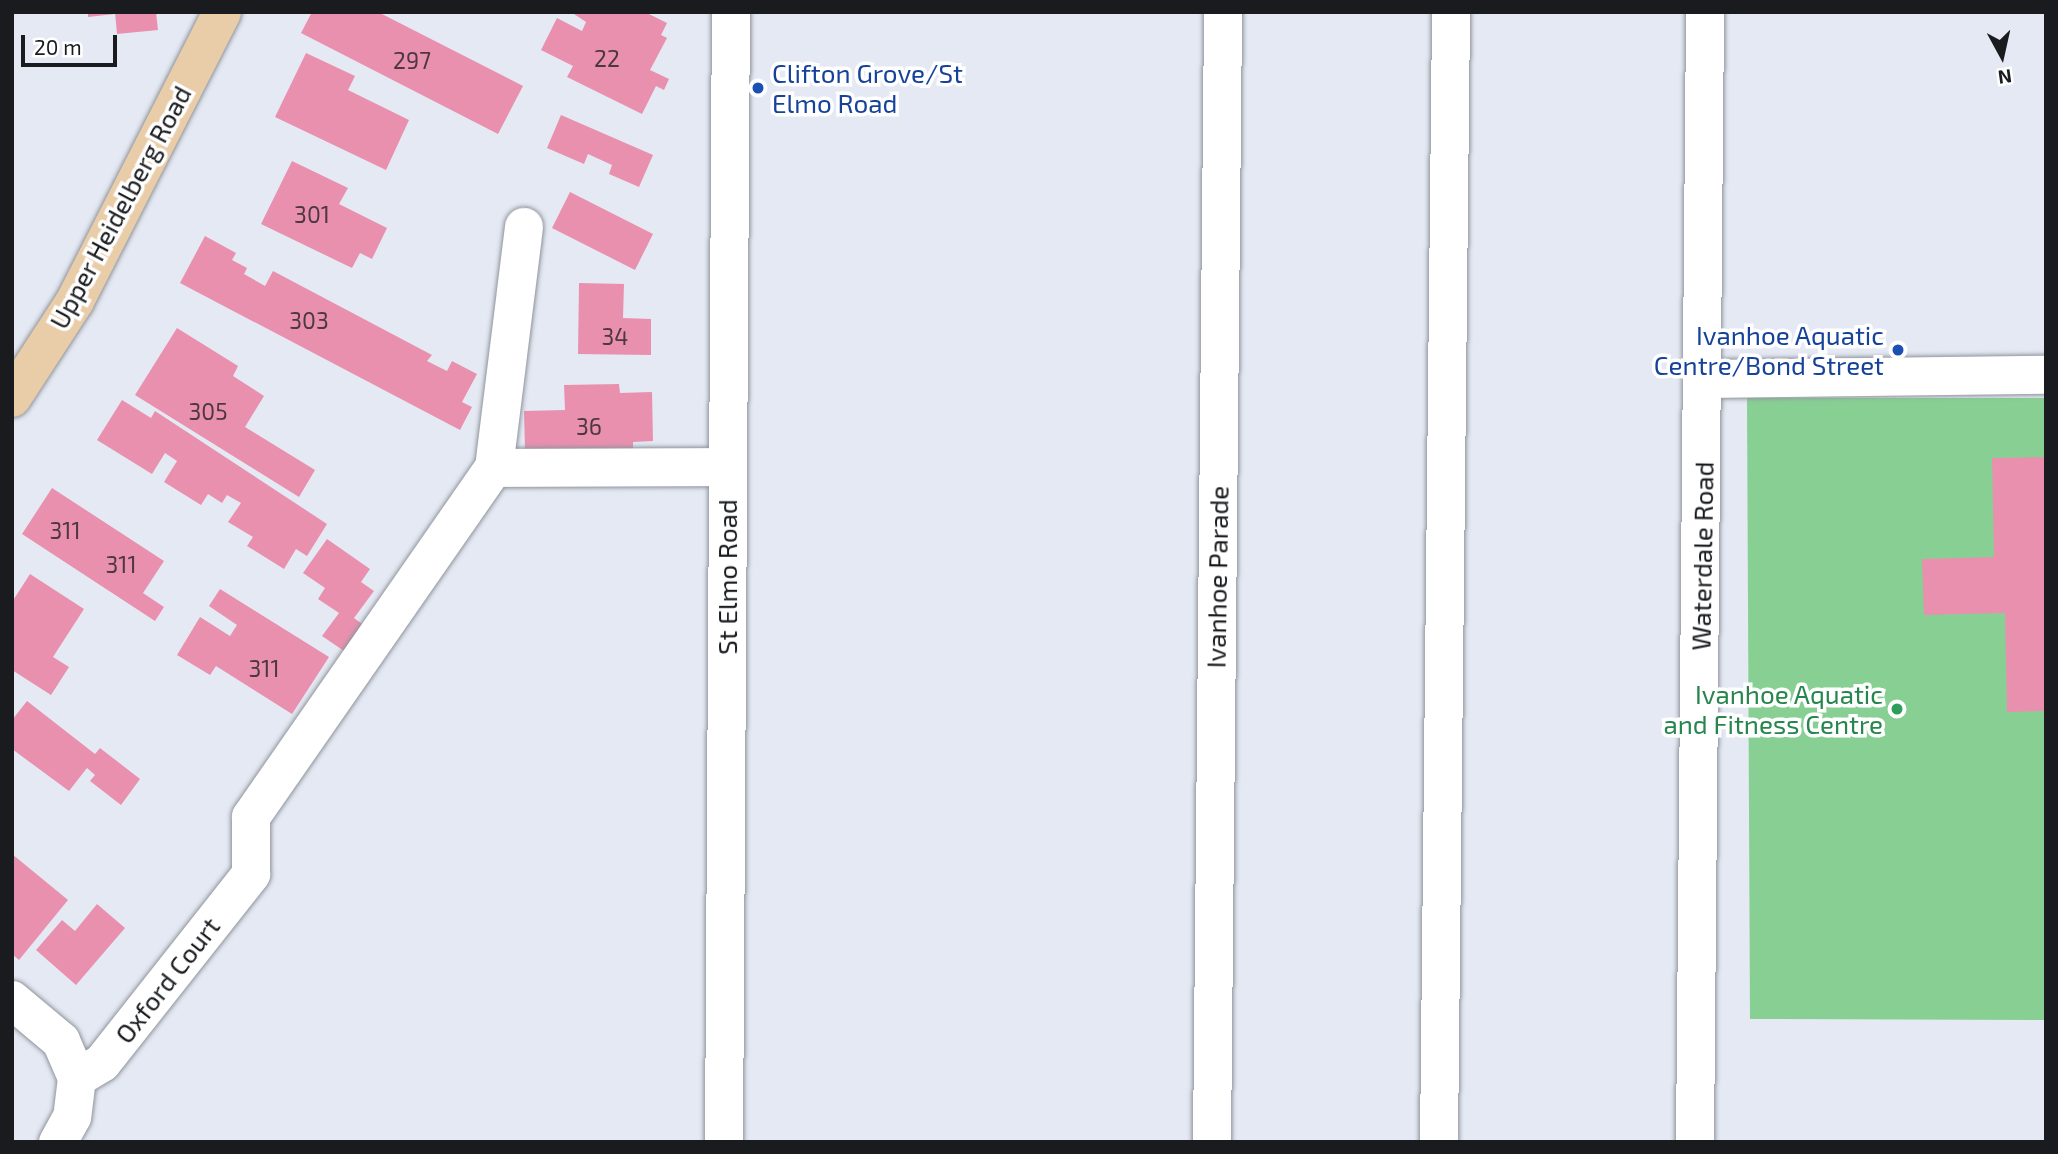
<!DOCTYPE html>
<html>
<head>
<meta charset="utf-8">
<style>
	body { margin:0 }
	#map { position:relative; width:2058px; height:1154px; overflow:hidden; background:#e4e9f3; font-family:"Exo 2",sans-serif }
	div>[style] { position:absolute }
	.green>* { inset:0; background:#88cf94 }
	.building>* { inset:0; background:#e990af }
	.roads { filter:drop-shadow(0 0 2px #8f949c) drop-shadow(0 0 2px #8f949c) }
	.minor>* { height:38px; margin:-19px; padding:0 19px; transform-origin:19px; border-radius:19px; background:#fff }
	.major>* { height:38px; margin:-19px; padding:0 19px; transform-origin:19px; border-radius:19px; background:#e9cca8 }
	.dots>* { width:19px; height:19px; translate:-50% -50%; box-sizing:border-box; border:4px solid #fff; border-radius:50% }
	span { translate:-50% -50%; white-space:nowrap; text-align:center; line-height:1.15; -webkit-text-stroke:7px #fff; paint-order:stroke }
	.number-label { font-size:23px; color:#4d3842 }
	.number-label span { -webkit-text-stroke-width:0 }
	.transit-label { font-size:26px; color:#164399 }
	.left { translate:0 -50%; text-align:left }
	.right { translate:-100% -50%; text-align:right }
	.street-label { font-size:26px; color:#191b1e }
	.leisure-label { font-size:26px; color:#27864d }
	.frame { position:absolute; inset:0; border:14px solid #191b1e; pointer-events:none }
	.north { position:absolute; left:1967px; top:21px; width:70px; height:70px; -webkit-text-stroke:5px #fff; paint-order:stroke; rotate:172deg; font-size:19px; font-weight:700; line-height:28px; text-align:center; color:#191b1e }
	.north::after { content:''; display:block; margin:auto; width:24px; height:32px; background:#191b1e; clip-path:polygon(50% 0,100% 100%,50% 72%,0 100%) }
	.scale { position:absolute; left:21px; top:35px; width:96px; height:32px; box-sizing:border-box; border:4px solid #191b1e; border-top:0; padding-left:9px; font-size:21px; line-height:24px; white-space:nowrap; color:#191b1e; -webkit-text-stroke:5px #fff; paint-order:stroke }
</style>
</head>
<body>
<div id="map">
	<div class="green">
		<div style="clip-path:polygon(1747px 398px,2046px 398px,2046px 1020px,1750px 1019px)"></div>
	</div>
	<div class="building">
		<div style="clip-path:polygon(88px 12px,115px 12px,115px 14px,88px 17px)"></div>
		<div style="clip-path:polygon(115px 12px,156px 12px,158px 30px,117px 34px)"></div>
		<div style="clip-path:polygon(312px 12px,378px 12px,523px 86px,498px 134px,301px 33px)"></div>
		<div style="clip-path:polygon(571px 12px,645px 12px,667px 23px,661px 35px,667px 38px,650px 70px,669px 79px,664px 90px,656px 86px,642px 114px,567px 77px,573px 66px,541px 50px,557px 18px,582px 31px,586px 22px)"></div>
		<div style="clip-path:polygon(306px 53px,355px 76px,348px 90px,409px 120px,386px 170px,275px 117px)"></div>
		<div style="clip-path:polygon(561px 115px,653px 155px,639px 187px,609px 174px,612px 165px,588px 154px,584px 164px,547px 148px)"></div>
		<div style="clip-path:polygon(292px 161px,348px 188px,339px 204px,387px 228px,372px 259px,360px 253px,352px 268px,261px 224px)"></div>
		<div style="clip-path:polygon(570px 192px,653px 234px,635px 270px,552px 228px)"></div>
		<div style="clip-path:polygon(205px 236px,236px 253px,232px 260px,247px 268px,244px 274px,265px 286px,273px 271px,432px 355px,427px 361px,447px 371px,452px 361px,477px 374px,462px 402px,472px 407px,460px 430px,180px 283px)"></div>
		<div style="clip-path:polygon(579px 283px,624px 284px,623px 318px,651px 319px,651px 355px,578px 354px)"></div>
		<div style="clip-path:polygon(177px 328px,238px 366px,233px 376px,264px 396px,245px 427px,315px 470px,299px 497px,135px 395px)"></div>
		<div style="clip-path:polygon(619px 384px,620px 393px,652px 392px,653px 441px,633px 442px,633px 449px,525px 451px,524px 411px,565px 410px,564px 385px)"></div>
		<div style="clip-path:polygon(122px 400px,151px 418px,155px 411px,327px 524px,307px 556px,296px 549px,284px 569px,247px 546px,253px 537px,228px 522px,241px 503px,227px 495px,222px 503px,208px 494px,201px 505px,164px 482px,177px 461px,165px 453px,152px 474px,97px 440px)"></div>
		<div style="clip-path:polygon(2046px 457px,2046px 711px,2007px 712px,2005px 613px,1924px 615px,1922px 559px,1994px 557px,1992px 458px)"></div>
		<div style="clip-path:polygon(52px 488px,164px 561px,143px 593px,164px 607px,155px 621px,22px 534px)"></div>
		<div style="clip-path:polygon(327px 539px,370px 569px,361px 582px,374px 591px,354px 618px,366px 627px,347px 653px,322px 636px,339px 613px,318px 599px,325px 588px,303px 573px)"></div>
		<div style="clip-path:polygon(30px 574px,84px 609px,53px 657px,69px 667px,51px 695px,12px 670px,12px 602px)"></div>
		<div style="clip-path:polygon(220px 589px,329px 657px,292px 714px,216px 666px,210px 675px,177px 655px,200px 617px,230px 636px,237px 625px,209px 606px)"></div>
		<div style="clip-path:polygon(27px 701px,95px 754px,100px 748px,140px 779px,121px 805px,90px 781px,95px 775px,87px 768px,69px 791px,12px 749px,12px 720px)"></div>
		<div style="clip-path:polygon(12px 854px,68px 900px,19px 960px,12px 954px)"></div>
		<div style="clip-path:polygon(97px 904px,125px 928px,76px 985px,36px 950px,62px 920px,75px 931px)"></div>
	</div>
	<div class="roads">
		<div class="minor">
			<div style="left:1704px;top:379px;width:342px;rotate:-0.7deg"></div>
			<div style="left:494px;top:468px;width:243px;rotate:-82.9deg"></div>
			<div style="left:12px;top:1000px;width:64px;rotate:39.9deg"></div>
			<div style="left:61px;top:1041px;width:40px;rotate:66.6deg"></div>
			<div style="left:77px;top:1078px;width:39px;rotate:97deg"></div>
			<div style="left:72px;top:1117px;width:29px;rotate:119deg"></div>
			<div style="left:77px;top:1078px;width:29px;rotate:-31deg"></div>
			<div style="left:102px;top:1063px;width:241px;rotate:-51.7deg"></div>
			<div style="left:251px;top:874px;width:57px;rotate:-90deg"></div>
			<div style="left:251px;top:817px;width:425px;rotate:-55.2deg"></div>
			<div style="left:494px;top:468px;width:234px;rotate:-0.2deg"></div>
			<div style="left:724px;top:1142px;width:1130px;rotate:-89.65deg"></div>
			<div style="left:1212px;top:1142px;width:1130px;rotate:-89.44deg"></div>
			<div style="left:1439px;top:1142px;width:1130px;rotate:-89.39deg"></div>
			<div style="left:1695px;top:1142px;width:1130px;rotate:-89.49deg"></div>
		</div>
		<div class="major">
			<div style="left:12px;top:398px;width:116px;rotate:-57deg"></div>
			<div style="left:75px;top:301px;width:324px;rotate:-63deg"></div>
		</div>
	</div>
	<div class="dots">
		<div style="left:758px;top:88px;background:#1a4fb4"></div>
		<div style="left:1898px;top:350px;background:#1a4fb4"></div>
		<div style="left:1897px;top:709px;background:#2e9e5b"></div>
	</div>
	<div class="number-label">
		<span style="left:607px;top:58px">22</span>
		<span style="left:412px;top:60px">297</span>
		<span style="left:312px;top:214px">301</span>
		<span style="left:309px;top:320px">303</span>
		<span style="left:615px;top:336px">34</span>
		<span style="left:208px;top:411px">305</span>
		<span style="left:589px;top:426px">36</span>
		<span style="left:65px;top:530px">311</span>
		<span style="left:121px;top:564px">311</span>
		<span style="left:264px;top:668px">311</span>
	</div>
	<div class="transit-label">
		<span class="left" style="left:772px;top:88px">Clifton Grove/St<br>Elmo Road</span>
		<span class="right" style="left:1884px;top:350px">Ivanhoe Aquatic<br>Centre/Bond Street</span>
	</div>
	<div class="street-label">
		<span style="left:120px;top:207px;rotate:-62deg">Upper Heidelberg Road</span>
		<span style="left:1702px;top:556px;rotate:-89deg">Waterdale Road</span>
		<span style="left:727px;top:577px;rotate:-90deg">St Elmo Road</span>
		<span style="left:1217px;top:577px;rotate:-89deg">Ivanhoe Parade</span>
		<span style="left:167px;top:980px;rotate:-52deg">Oxford Court</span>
	</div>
	<div class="leisure-label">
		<span class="right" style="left:1883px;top:709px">Ivanhoe Aquatic<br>and Fitness Centre</span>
	</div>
	<div class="frame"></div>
	<div class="north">N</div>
	<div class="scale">20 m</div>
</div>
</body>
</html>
